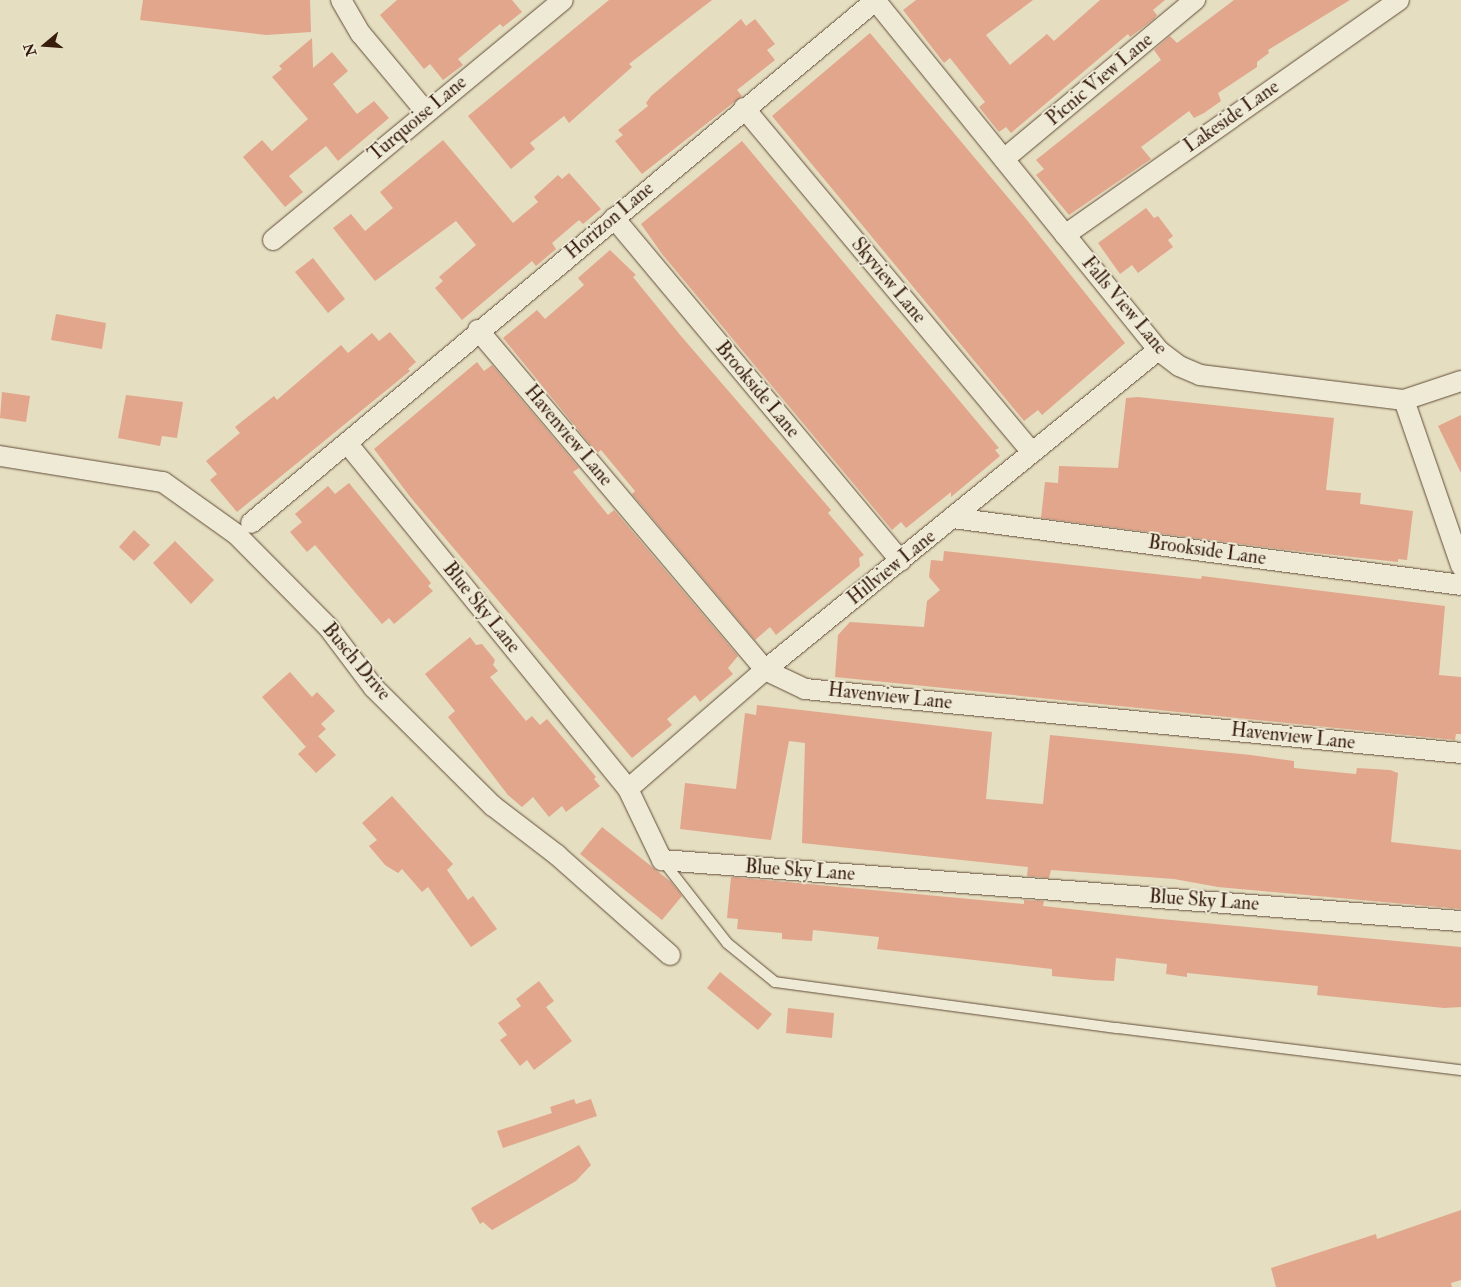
<!DOCTYPE html>
<html>
<head>
<meta charset="utf-8">
<style>
	body { margin:0 }
	#map { position:relative; width:1461px; height:1287px; overflow:hidden; background:#e5dec0; font-family:"IM FELL Double Pica",serif }
	div>[style] { position:absolute }
	.building>* { inset:0; background:#e2a68c }
	.roads { filter:drop-shadow(0 0 1px #634c39) drop-shadow(0 0 1px #634c39) }
	.lane>* { height:10px; margin:-5px; padding:0 5px; transform-origin:5px; border-radius:5px; background:#eeead6 }
	.street>* { height:20px; margin:-10px; padding:0 10px; transform-origin:10px; border-radius:10px; background:#eeead6 }
	span { translate:-50% -50%; white-space:nowrap; text-align:center; line-height:1.15; -webkit-text-stroke:4px #eeead6; paint-order:stroke }
	.street-label { font-size:19px; color:#381c0c }
	.north { position:absolute; left:20px; top:20px; width:50px; height:50px; -webkit-text-stroke:4px #eeead6; paint-order:stroke; rotate:252deg; font-size:14px; font-weight:700; line-height:20px; text-align:center; color:#381c0c }
	.north::after { content:''; display:block; margin:auto; width:18px; height:22px; background:#381c0c; clip-path:polygon(50% 0,100% 100%,50% 72%,0 100%) }
</style>
</head>
<body>
<div id="map">
	<div class="building">
		<div style="clip-path:polygon(143px 0,310px 0,311px 32px,266px 35px,140px 20px)"></div>
		<div style="clip-path:polygon(397px 0,512px 0,522px 12px,503px 27px,500px 24px,458px 59px,463px 65px,443px 80px,430px 64px,424px 69px,380px 15px)"></div>
		<div style="clip-path:polygon(609px 0,712px 0,629px 64px,632px 67px,569px 123px,564px 116px,530px 143px,535px 149px,511px 169px,468px 116px)"></div>
		<div style="clip-path:polygon(916px 0,1033px 0,986px 35px,1010px 65px,1047px 34px,1054px 41px,1100px 0,1165px 0,1153px 10px,1157px 15px,1154px 19px,1130px 37px,1128px 34px,1011px 133px,1006px 127px,999px 132px,979px 107px,985px 102px,950px 58px,944px 63px,903px 10px)"></div>
		<div style="clip-path:polygon(1234px 0,1350px 0,1268px 50px,1269px 53px,1257px 62px,1257px 67px,1218px 93px,1221px 101px,1204px 113px,1194px 118px,1189px 111px,1141px 147px,1151px 159px,1069px 215px,1036px 175px,1044px 169px,1036px 160px,1161px 60px,1154px 50px,1170px 36px,1177px 43px)"></div>
		<div style="clip-path:polygon(741px 19px,746px 26px,755px 19px,775px 44px,767px 50px,775px 60px,737px 90px,742px 96px,642px 174px,615px 141px,623px 135px,618px 130px,648px 106px,646px 103px,651px 96px)"></div>
		<div style="clip-path:polygon(870px 33px,1026px 219px,1125px 343px,1042px 415px,1038px 410px,1024px 421px,772px 116px)"></div>
		<div style="clip-path:polygon(312px 38px,313px 68px,332px 52px,348px 71px,333px 84px,357px 114px,374px 101px,389px 118px,338px 161px,326px 146px,289px 176px,303px 192px,285px 207px,243px 157px,262px 140px,272px 151px,308px 119px,272px 77px,282px 69px,279px 66px)"></div>
		<div style="clip-path:polygon(443px 140px,513px 223px,538px 202px,534px 197px,558px 175px,562px 179px,569px 173px,601px 209px,583px 224px,579px 220px,552px 243px,556px 249px,536px 266px,532px 261px,462px 320px,435px 288px,443px 281px,439px 277px,476px 245px,456px 221px,375px 281px,333px 228px,351px 214px,365px 231px,393px 208px,380px 192px)"></div>
		<div style="clip-path:polygon(742px 141px,999px 448px,995px 450px,1000px 456px,951px 497px,951px 492px,906px 528px,901px 522px,892px 530px,662px 254px,641px 224px)"></div>
		<div style="clip-path:polygon(1146px 208px,1154px 218px,1158px 216px,1173px 236px,1168px 240px,1173px 247px,1138px 273px,1132px 265px,1120px 274px,1098px 243px)"></div>
		<div style="clip-path:polygon(610px 250px,636px 275px,633px 277px,681px 336px,831px 510px,828px 513px,864px 555px,859px 558px,860px 566px,776px 635px,770px 627px,755px 640px,632px 494px,635px 491px,601px 450px,597px 453px,503px 338px,537px 310px,545px 319px,584px 285px,578px 278px)"></div>
		<div style="clip-path:polygon(313px 258px,345px 299px,328px 313px,295px 272px)"></div>
		<div style="clip-path:polygon(56px 314px,106px 323px,102px 349px,51px 340px)"></div>
		<div style="clip-path:polygon(390px 332px,416px 362px,408px 369px,410px 371px,237px 512px,210px 480px,217px 474px,206px 461px,240px 433px,235px 427px,274px 396px,277px 400px,341px 345px,348px 353px,372px 333px,379px 341px)"></div>
		<div style="clip-path:polygon(477px 362px,484px 371px,492px 365px,579px 468px,573px 472px,608px 515px,614px 510px,738px 656px,728px 668px,733px 674px,700px 702px,695px 695px,667px 719px,672px 725px,632px 758px,411px 498px,374px 449px)"></div>
		<div style="clip-path:polygon(2px 392px,30px 396px,26px 422px,0 418px)"></div>
		<div style="clip-path:polygon(126px 395px,183px 402px,177px 438px,162px 436px,160px 446px,118px 438px)"></div>
		<div style="clip-path:polygon(1138px 397px,1334px 418px,1326px 490px,1361px 493px,1360px 504px,1413px 511px,1407px 560px,1398px 559px,1398px 562px,1288px 550px,1041px 518px,1045px 482px,1058px 483px,1059px 466px,1118px 468px,1126px 398px)"></div>
		<div style="clip-path:polygon(1461px 415px,1461px 473px,1438px 426px)"></div>
		<div style="clip-path:polygon(349px 483px,431px 583px,428px 586px,433px 591px,394px 624px,389px 618px,382px 624px,315px 545px,307px 552px,290px 532px,302px 522px,295px 514px,328px 486px,335px 494px)"></div>
		<div style="clip-path:polygon(134px 530px,150px 545px,134px 561px,119px 547px)"></div>
		<div style="clip-path:polygon(175px 541px,214px 580px,191px 604px,153px 563px)"></div>
		<div style="clip-path:polygon(944px 551px,1201px 579px,1202px 576px,1445px 606px,1439px 675px,1461px 677px,1461px 734px,1456px 734px,1455px 740px,835px 677px,838px 635px,850px 622px,924px 627px,927px 601px,940px 590px,929px 577px,931px 560px,943px 561px)"></div>
		<div style="clip-path:polygon(470px 637px,476px 645px,482px 644px,495px 660px,493px 665px,498px 671px,490px 677px,526px 721px,532px 716px,540px 725px,547px 719px,596px 777px,594px 779px,600px 786px,566px 812px,562px 806px,549px 817px,533px 797px,522px 807px,508px 795px,448px 717px,455px 711px,425px 674px)"></div>
		<div style="clip-path:polygon(290px 672px,312px 697px,317px 692px,335px 711px,321px 724px,326px 729px,306px 747px,262px 697px)"></div>
		<div style="clip-path:polygon(757px 705px,992px 732px,986px 799px,1043px 804px,1050px 735px,1251px 755px,1294px 761px,1294px 768px,1356px 774px,1357px 768px,1390px 770px,1398px 773px,1391px 842px,1461px 850px,1461px 909px,1218px 887px,1174px 879px,1051px 870px,1049px 878px,1027px 876px,1028px 867px,802px 843px,805px 743px,789px 741px,771px 840px,680px 829px,685px 783px,736px 789px,745px 713px,756px 715px)"></div>
		<div style="clip-path:polygon(318px 736px,336px 755px,316px 773px,298px 754px)"></div>
		<div style="clip-path:polygon(392px 796px,453px 864px,447px 870px,468px 900px,473px 896px,497px 929px,471px 947px,428px 887px,422px 892px,402px 869px,398px 873px,385px 865px,369px 846px,377px 840px,362px 823px)"></div>
		<div style="clip-path:polygon(602px 827px,671px 882px,682px 896px,662px 920px,580px 854px)"></div>
		<div style="clip-path:polygon(731px 877px,1024px 904px,1024px 900px,1044px 901px,1043px 906px,1161px 919px,1461px 947px,1461px 1007px,1444px 1008px,1317px 995px,1318px 986px,1187px 973px,1187px 977px,1166px 974px,1167px 964px,1116px 958px,1114px 981px,1093px 980px,1052px 976px,1052px 969px,877px 949px,879px 937px,813px 930px,812px 941px,782px 939px,782px 933px,737px 929px,738px 919px,727px 918px)"></div>
		<div style="clip-path:polygon(720px 972px,772px 1014px,758px 1030px,707px 988px)"></div>
		<div style="clip-path:polygon(539px 981px,554px 1001px,546px 1007px,572px 1041px,534px 1070px,527px 1060px,520px 1066px,500px 1040px,507px 1035px,498px 1023px,521px 1006px,516px 999px)"></div>
		<div style="clip-path:polygon(788px 1008px,834px 1013px,832px 1038px,786px 1033px)"></div>
		<div style="clip-path:polygon(574px 1099px,576px 1104px,591px 1099px,597px 1116px,503px 1148px,497px 1131px,552px 1113px,550px 1107px)"></div>
		<div style="clip-path:polygon(579px 1145px,591px 1165px,576px 1181px,492px 1230px,483px 1222px,480px 1224px,471px 1208px)"></div>
		<div style="clip-path:polygon(1461px 1210px,1461px 1280px,1451px 1283px,1452px 1287px,1276px 1287px,1271px 1268px,1376px 1234px,1377px 1239px)"></div>
	</div>
	<div class="roads">
		<div class="lane">
			<div style="left:663px;top:861px;width:104px;rotate:52deg"></div>
			<div style="left:727px;top:943px;width:62px;rotate:39.1deg"></div>
			<div style="left:775px;top:982px;width:345px;rotate:7.7deg"></div>
			<div style="left:1117px;top:1028px;width:347px;rotate:7deg"></div>
		</div>
		<div class="street">
			<div style="left:341px;top:0;width:39px;rotate:60deg"></div>
			<div style="left:361px;top:34px;width:102px;rotate:50.2deg"></div>
			<div style="left:875px;top:0;width:450px;rotate:51deg"></div>
			<div style="left:1158px;top:350px;width:26px;rotate:37deg"></div>
			<div style="left:1179px;top:366px;width:23px;rotate:23deg"></div>
			<div style="left:1200px;top:375px;width:206px;rotate:7deg"></div>
			<div style="left:1404px;top:400px;width:60px;rotate:-18.4deg"></div>
			<div style="left:744px;top:108px;width:449px;rotate:50.1deg"></div>
			<div style="left:1004px;top:159px;width:249px;rotate:-39.8deg"></div>
			<div style="left:614px;top:218px;width:447px;rotate:50.1deg"></div>
			<div style="left:1065px;top:235px;width:408px;rotate:-35.1deg"></div>
			<div style="left:273px;top:240px;width:376px;rotate:-39.6deg"></div>
			<div style="left:478px;top:330px;width:445px;rotate:49.8deg"></div>
			<div style="left:765px;top:670px;width:44px;rotate:25.4deg"></div>
			<div style="left:805px;top:689px;width:659px;rotate:5.57deg"></div>
			<div style="left:1404px;top:400px;width:176px;rotate:71deg"></div>
			<div style="left:347px;top:443px;width:446px;rotate:50.9deg"></div>
			<div style="left:628px;top:789px;width:79px;rotate:64.4deg"></div>
			<div style="left:662px;top:860px;width:801px;rotate:4.37deg"></div>
			<div style="left:0;top:456px;width:165px;rotate:9.1deg"></div>
			<div style="left:163px;top:482px;width:90px;rotate:35.5deg"></div>
			<div style="left:236px;top:534px;width:131px;rotate:45.3deg"></div>
			<div style="left:328px;top:627px;width:76px;rotate:53deg"></div>
			<div style="left:374px;top:688px;width:168px;rotate:44.8deg"></div>
			<div style="left:493px;top:806px;width:81px;rotate:37.4deg"></div>
			<div style="left:557px;top:855px;width:151px;rotate:41.5deg"></div>
			<div style="left:953px;top:518px;width:512px;rotate:7.51deg"></div>
			<div style="left:251px;top:523px;width:815px;rotate:-39.92deg"></div>
			<div style="left:628px;top:789px;width:181px;rotate:-41deg"></div>
			<div style="left:765px;top:670px;width:507px;rotate:-39.15deg"></div>
		</div>
	</div>
	<div class="street-label">
		<span style="left:1100px;top:80px;rotate:-40deg">Picnic View Lane</span>
		<span style="left:1232px;top:117px;rotate:-35deg">Lakeside Lane</span>
		<span style="left:418px;top:119px;rotate:-40deg">Turquoise Lane</span>
		<span style="left:610px;top:221px;rotate:-40deg">Horizon Lane</span>
		<span style="left:888px;top:281px;rotate:50deg">Skyview Lane</span>
		<span style="left:1124px;top:306px;rotate:50deg">Falls View Lane</span>
		<span style="left:757px;top:390px;rotate:50deg">Brookside Lane</span>
		<span style="left:568px;top:436px;rotate:50deg">Havenview Lane</span>
		<span style="left:1207px;top:551px;rotate:8deg">Brookside Lane</span>
		<span style="left:892px;top:568px;rotate:-39deg">Hillview Lane</span>
		<span style="left:481px;top:608px;rotate:51deg">Blue Sky Lane</span>
		<span style="left:356px;top:662px;rotate:50deg">Busch Drive</span>
		<span style="left:890px;top:697px;rotate:6deg">Havenview Lane</span>
		<span style="left:1293px;top:737px;rotate:6deg">Havenview Lane</span>
		<span style="left:800px;top:871px;rotate:4deg">Blue Sky Lane</span>
		<span style="left:1204px;top:901px;rotate:4deg">Blue Sky Lane</span>
	</div>
	<div class="north">N</div>
</div>
</body>
</html>
